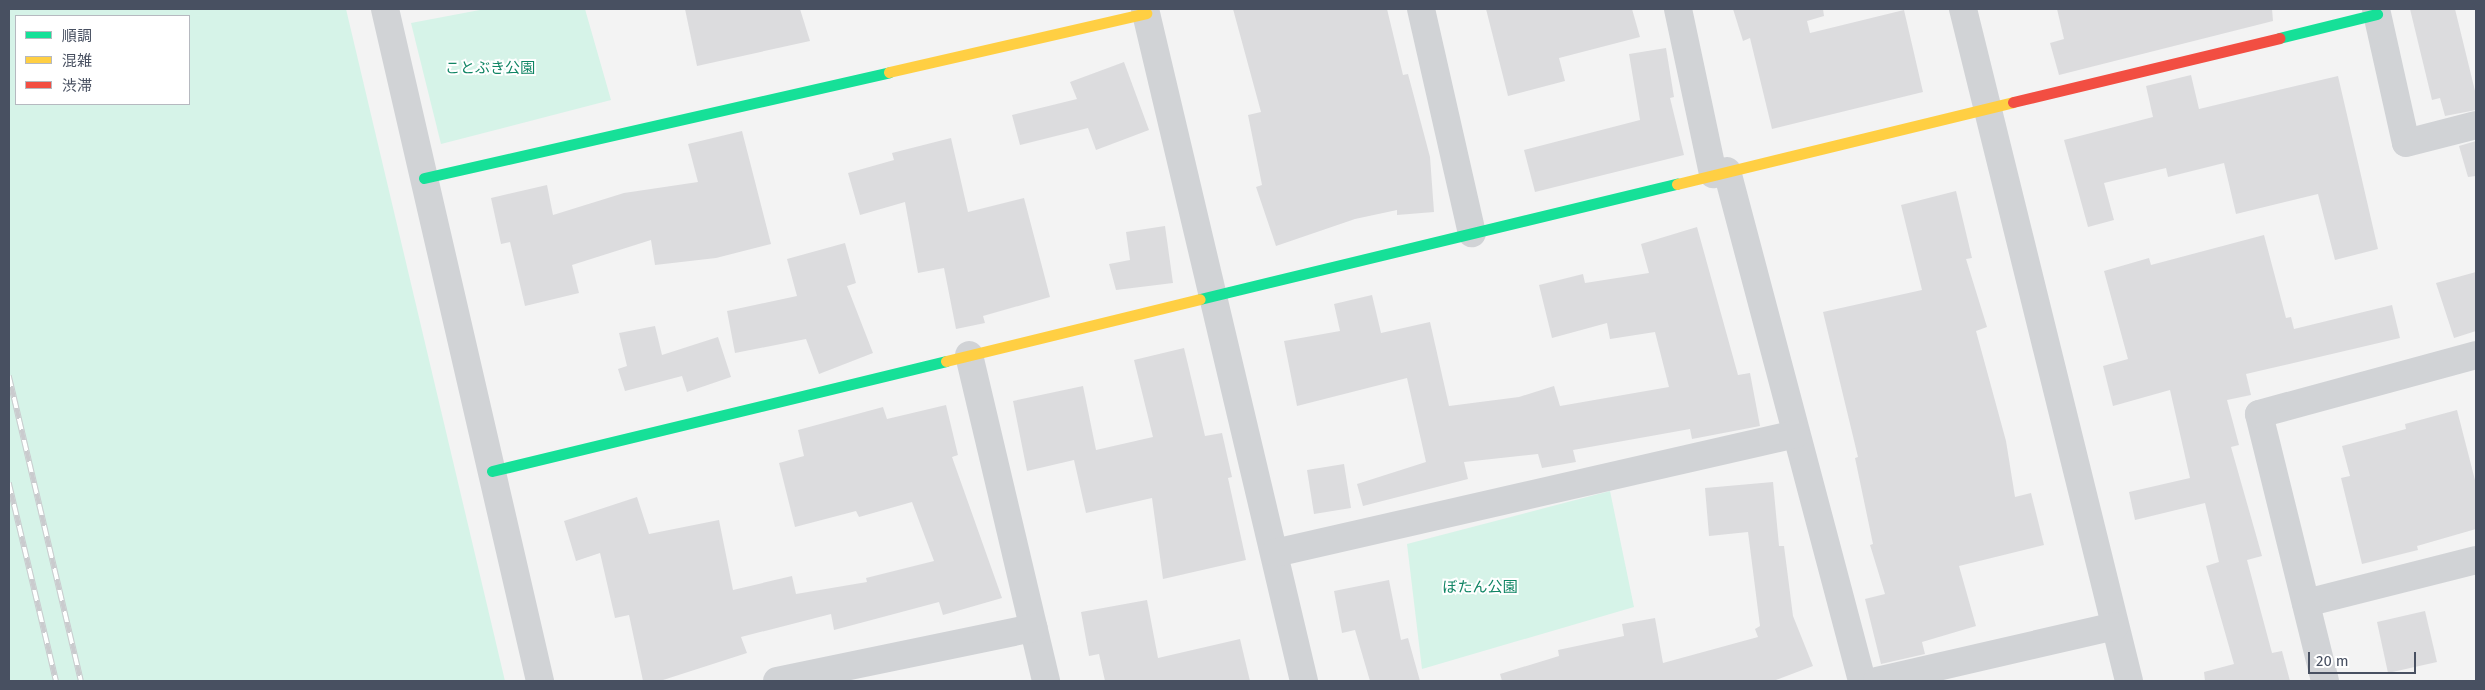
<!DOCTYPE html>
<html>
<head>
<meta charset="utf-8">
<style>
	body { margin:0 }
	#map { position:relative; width:2485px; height:690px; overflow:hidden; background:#f3f3f3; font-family:"Fira Sans","Noto Sans JP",sans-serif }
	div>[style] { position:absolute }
	.green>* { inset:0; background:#d6f3e8 }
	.building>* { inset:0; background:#dcdcde }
	.street>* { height:28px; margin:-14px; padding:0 14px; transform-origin:14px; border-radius:14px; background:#d1d3d6 }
	.fast>* { height:11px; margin:-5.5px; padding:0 5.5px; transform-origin:5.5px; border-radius:5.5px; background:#16e098 }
	.slow>* { height:11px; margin:-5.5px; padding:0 5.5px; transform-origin:5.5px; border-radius:5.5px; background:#ffcf43 }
	.jam>* { height:11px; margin:-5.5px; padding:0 5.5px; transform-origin:5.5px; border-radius:5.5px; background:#f24e42 }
	.rail>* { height:5.5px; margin-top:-2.75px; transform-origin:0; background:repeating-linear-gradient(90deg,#fff 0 11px,#cacbce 0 22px); box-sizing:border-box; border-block:1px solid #cacbce }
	span { translate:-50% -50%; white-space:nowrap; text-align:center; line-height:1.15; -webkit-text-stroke:4px #fff; paint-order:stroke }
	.park-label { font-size:15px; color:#108564 }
	.frame { position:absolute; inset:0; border:10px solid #485061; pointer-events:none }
	.legend { position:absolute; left:15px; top:15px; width:175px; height:90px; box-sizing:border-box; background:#fff; border:1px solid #b6b9c0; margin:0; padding:6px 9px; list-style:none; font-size:15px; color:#485061 }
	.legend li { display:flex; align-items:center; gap:10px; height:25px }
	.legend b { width:25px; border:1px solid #b6b9c0 }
	.scale { position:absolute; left:2308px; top:652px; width:108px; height:22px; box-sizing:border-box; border:2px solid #485061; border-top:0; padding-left:6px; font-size:15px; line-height:18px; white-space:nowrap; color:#485061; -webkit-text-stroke:4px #fff; paint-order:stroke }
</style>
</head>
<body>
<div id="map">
	<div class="green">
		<div style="clip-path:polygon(evenodd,9px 9px,346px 9px,505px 681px,9px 681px,9px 9px,16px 16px,189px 16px,189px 104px,16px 104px,16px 16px)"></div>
		<div style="clip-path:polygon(485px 9px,585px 9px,611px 100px,441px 144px,411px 23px)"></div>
		<div style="clip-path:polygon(1610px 491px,1634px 607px,1422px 669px,1407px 544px)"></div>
	</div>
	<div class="building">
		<div style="clip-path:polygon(685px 9px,800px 9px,810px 41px,697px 66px)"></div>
		<div style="clip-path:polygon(1233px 9px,1387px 9px,1403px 75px,1408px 74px,1430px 157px,1434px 212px,1397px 215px,1397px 210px,1355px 219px,1276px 246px,1256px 187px,1262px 185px,1248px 115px,1261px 112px)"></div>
		<div style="clip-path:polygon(1486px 9px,1632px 9px,1640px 37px,1559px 58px,1565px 81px,1508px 96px)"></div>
		<div style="clip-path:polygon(1733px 9px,1823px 9px,1824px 16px,1807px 21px,1810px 33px,1904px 10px,1923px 92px,1772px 129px,1750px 38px,1743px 41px)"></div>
		<div style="clip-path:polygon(2057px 9px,2272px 9px,2273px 21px,2059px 75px,2050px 43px,2064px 39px)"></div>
		<div style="clip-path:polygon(2410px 9px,2455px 9px,2476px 95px,2476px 110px,2445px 116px,2440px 98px,2432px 100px)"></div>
		<div style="clip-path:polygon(1666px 48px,1674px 97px,1670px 98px,1684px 155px,1535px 192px,1524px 150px,1640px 120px,1629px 54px)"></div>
		<div style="clip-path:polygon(1124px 62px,1149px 130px,1096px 150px,1088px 128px,1020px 145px,1012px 115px,1077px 99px,1070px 82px)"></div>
		<div style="clip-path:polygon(2191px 75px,2199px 109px,2338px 76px,2378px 249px,2335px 260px,2318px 194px,2236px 214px,2224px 163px,2168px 177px,2166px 168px,2104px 183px,2114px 220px,2088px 227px,2064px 140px,2153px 117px,2146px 86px)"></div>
		<div style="clip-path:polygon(742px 131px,771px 244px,716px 258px,655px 265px,651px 240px,572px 265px,579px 293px,525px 306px,510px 242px,501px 244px,491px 198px,547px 185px,553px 215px,624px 193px,698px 182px,688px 144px)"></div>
		<div style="clip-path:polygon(951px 138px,968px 212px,1024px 198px,1050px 297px,983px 316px,985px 323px,956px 329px,944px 268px,918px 273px,905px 202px,860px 215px,848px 173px,894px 160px,892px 153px)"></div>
		<div style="clip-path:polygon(2476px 141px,2476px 176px,2468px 177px,2459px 146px)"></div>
		<div style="clip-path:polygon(1956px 191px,1972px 258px,1966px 259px,1987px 327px,1976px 331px,2006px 441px,2015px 497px,2031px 493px,2044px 545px,1959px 566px,1976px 626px,1922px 642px,1925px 654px,1881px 664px,1865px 599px,1885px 594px,1870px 545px,1873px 544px,1855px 458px,1858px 457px,1823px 312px,1922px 290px,1901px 205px)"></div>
		<div style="clip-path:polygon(1165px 226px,1173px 283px,1116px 290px,1109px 264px,1130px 260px,1126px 232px)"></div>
		<div style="clip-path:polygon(1697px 227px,1738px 375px,1750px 373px,1760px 426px,1692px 439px,1690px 429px,1573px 450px,1576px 462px,1542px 468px,1538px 454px,1464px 462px,1468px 479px,1363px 506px,1357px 484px,1426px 462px,1407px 378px,1297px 406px,1284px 341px,1340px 331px,1334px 304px,1372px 295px,1381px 333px,1430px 322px,1449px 406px,1519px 397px,1554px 386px,1560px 406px,1669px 387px,1655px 332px,1610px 339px,1607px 323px,1552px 338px,1539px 285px,1583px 274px,1585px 283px,1649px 273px,1641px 244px)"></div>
		<div style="clip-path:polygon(2264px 235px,2286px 318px,2291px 317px,2294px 329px,2392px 305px,2400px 338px,2246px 374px,2251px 395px,2227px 400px,2239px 445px,2231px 447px,2262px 556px,2247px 560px,2272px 653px,2282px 651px,2290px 681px,2205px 681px,2204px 672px,2234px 664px,2206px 566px,2219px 562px,2205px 503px,2135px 520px,2129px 492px,2190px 478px,2170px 390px,2113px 406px,2103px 366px,2128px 359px,2104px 271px,2149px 258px,2151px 265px)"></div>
		<div style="clip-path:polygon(845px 243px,856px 283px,847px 286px,873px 353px,819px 374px,806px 339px,735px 353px,727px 311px,797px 296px,787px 259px)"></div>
		<div style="clip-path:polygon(2476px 272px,2476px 331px,2454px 338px,2436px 283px)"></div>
		<div style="clip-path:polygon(655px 326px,662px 355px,718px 337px,731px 377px,687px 392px,682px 376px,625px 391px,618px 369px,627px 366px,619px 333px)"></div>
		<div style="clip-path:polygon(1184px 348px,1205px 436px,1222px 433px,1232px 477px,1228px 478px,1246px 560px,1163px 579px,1152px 498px,1086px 513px,1074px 460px,1027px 471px,1013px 401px,1083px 386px,1096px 450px,1153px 437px,1134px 360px)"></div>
		<div style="clip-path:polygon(946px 405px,958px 455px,952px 457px,1002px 598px,943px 615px,939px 602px,834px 630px,831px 614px,741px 637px,747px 653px,660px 681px,643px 681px,629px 615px,615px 618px,600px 553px,576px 561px,564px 521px,637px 497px,649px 534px,719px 520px,733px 590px,792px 576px,796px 594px,867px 582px,866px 578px,934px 561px,912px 502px,859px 517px,856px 511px,795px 527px,779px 463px,804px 456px,798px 430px,883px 407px,887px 419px)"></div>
		<div style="clip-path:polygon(2457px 410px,2476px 484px,2476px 529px,2417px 546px,2418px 550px,2362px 564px,2341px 478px,2350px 476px,2342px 446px,2406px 429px,2405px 424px)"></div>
		<div style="clip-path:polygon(1344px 464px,1351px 508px,1314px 514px,1307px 470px)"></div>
		<div style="clip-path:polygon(1773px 482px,1779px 546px,1784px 546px,1793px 616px,1813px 666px,1773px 681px,1502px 681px,1500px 674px,1559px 656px,1558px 650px,1624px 636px,1622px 624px,1655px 618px,1663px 663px,1758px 637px,1755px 629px,1760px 626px,1748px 532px,1709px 536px,1705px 488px)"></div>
		<div style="clip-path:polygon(1389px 580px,1401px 640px,1408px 638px,1420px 681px,1370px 681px,1355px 630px,1342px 633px,1334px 591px)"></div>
		<div style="clip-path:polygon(1147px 600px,1158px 658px,1240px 639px,1250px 681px,1105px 681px,1099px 654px,1089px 656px,1081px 612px)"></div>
		<div style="clip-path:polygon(2425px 611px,2437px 662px,2388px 673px,2377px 622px)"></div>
	</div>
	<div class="street">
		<div style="left:385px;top:9px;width:690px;rotate:77.01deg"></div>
		<div style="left:1145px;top:9px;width:691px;rotate:76.69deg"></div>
		<div style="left:1421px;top:9px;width:230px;rotate:77.2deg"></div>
		<div style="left:1678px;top:9px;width:169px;rotate:78deg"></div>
		<div style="left:1963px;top:9px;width:692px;rotate:76.12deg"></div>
		<div style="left:2376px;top:9px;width:137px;rotate:77.4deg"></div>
		<div style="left:2406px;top:143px;width:72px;rotate:-14.4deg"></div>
		<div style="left:1727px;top:171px;width:528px;rotate:75.17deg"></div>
		<div style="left:969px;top:355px;width:335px;rotate:76.7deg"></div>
		<div style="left:1275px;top:553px;width:534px;rotate:-12.87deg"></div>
		<div style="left:2306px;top:603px;width:175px;rotate:-14.2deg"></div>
		<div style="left:777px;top:681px;width:262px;rotate:-11.7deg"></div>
		<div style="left:1877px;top:681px;width:244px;rotate:-13deg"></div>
		<div style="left:2325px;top:681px;width:275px;rotate:-103.9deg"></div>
		<div style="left:2259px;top:414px;width:225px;rotate:-15.2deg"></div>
	</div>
	<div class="fast">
		<div style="left:2279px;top:38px;width:101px;rotate:-13.8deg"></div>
		<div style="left:424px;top:178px;width:477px;rotate:-12.8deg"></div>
		<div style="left:1200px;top:299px;width:491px;rotate:-13.6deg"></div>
		<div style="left:492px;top:471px;width:467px;rotate:-13.6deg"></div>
	</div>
	<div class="slow">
		<div style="left:889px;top:72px;width:264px;rotate:-12.9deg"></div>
		<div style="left:1677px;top:184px;width:346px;rotate:-13.7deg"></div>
		<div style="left:946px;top:361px;width:261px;rotate:-13.7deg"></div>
	</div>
	<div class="jam">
		<div style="left:2013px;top:102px;width:274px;rotate:-13.5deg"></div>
	</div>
	<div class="rail">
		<div style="left:9px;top:376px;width:313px;rotate:76.7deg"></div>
		<div style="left:9px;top:483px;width:204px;rotate:76.6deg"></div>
	</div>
	<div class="park-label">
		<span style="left:490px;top:69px">ことぶき公園</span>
		<span style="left:1480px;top:588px">ぼたん公園</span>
	</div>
	<div class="frame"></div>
	<ul class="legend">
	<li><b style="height:6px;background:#16e098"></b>順調</li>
	<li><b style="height:6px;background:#ffcf43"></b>混雑</li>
	<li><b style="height:6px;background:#f24e42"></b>渋滞</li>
	</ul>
	<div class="scale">20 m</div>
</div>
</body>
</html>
